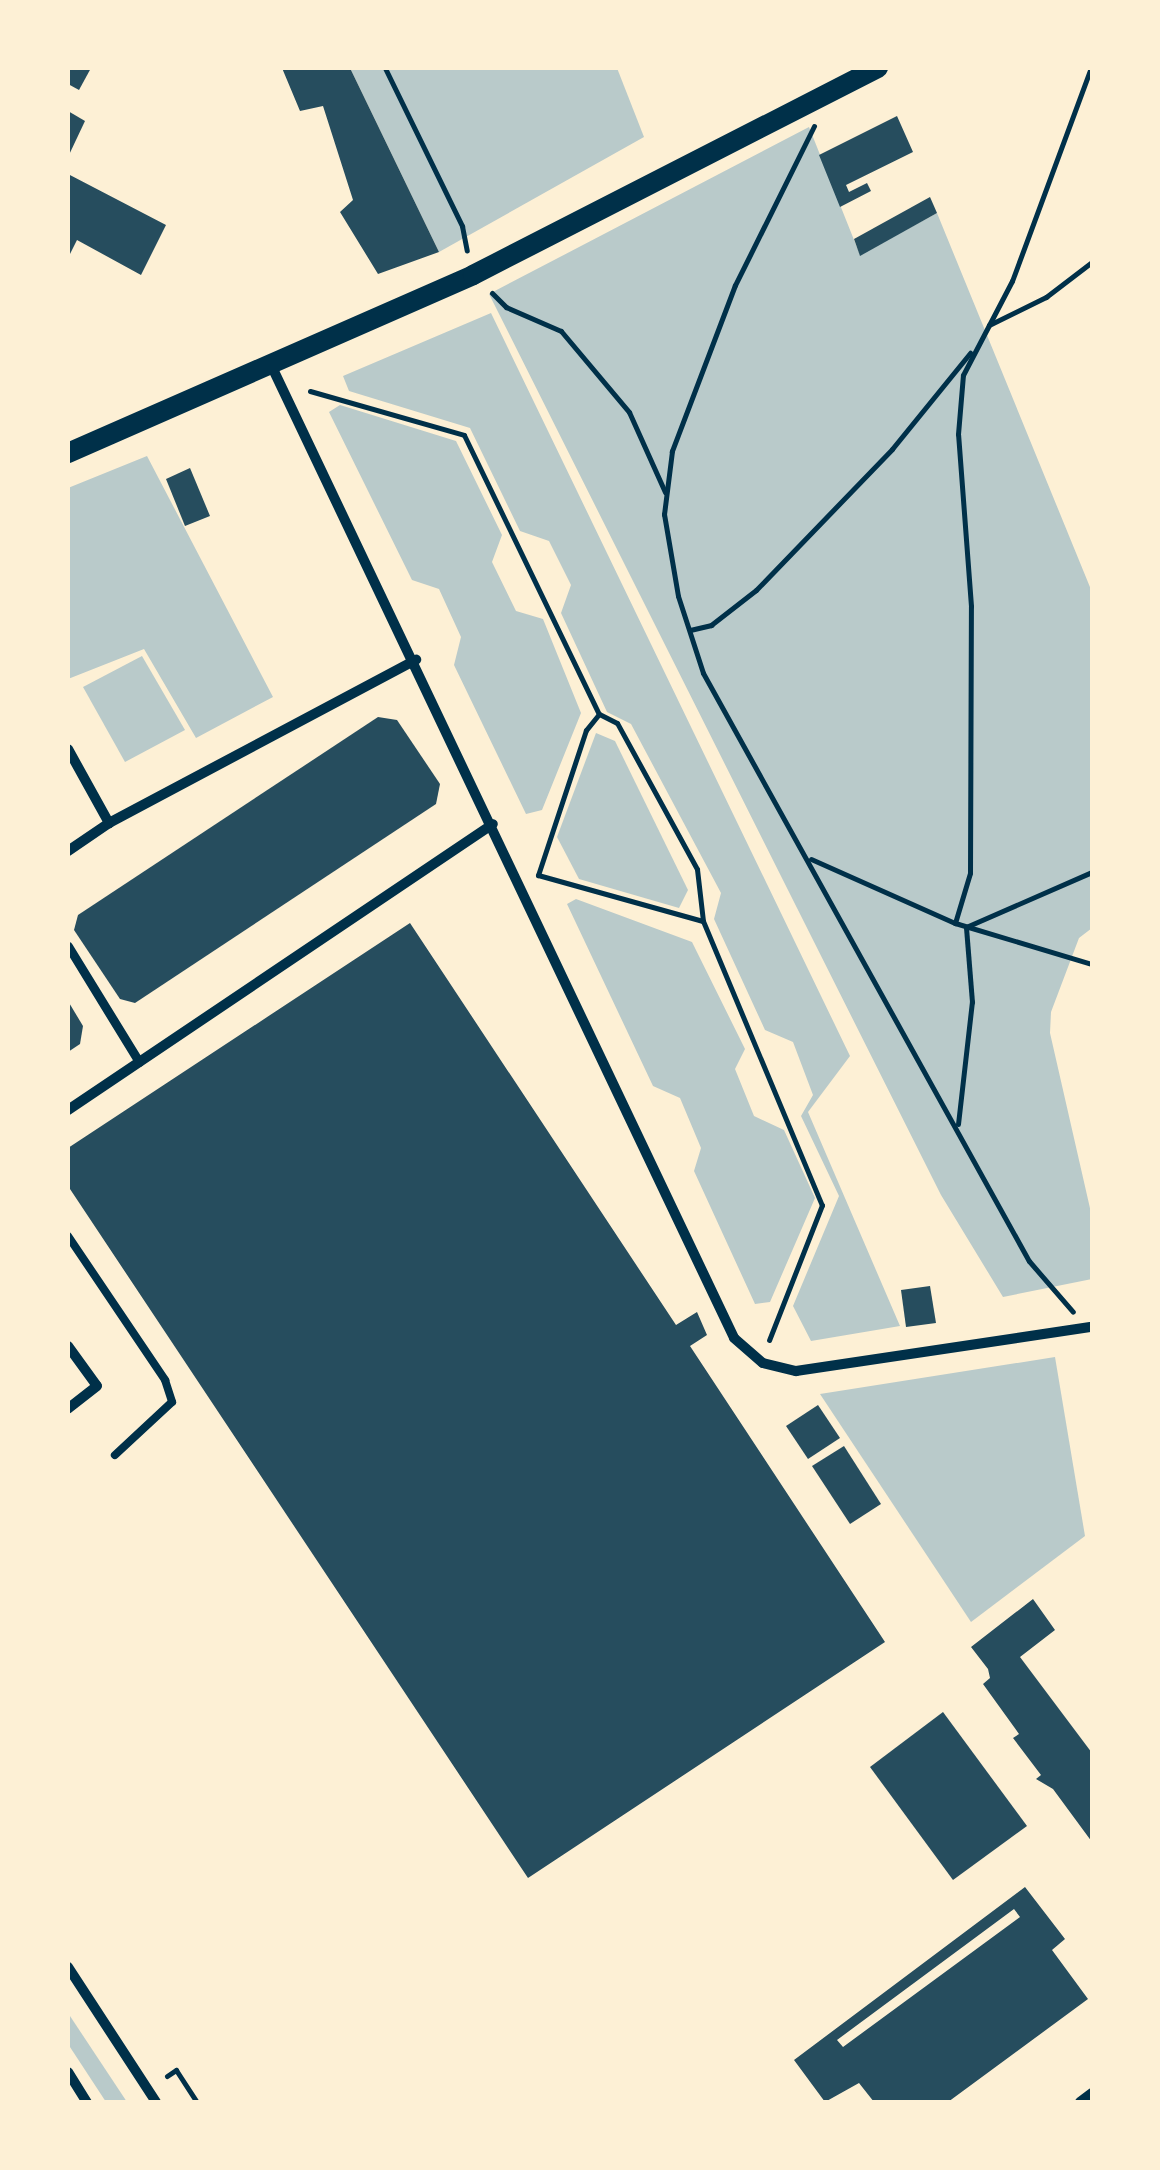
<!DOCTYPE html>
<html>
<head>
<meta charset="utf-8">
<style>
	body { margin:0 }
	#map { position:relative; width:1160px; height:2170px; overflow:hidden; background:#fdf0d5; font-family:Karla,sans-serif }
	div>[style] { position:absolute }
	.green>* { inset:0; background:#b9caca }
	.building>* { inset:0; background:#264d5e }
	.path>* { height:5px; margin:-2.5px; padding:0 2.5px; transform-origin:2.5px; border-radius:2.5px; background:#003049 }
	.service>* { height:8px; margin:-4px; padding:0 4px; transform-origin:4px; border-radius:4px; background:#003049 }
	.pedestrian>* { height:9px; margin:-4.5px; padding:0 4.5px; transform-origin:4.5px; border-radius:4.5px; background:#003049 }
	.minor>* { height:10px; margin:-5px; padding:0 5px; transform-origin:5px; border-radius:5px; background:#003049 }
	.secondary>* { height:20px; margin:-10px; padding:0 10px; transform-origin:10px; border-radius:10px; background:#003049 }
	span { translate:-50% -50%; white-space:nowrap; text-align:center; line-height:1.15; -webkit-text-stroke:8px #fdf0d5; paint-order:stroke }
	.frame { position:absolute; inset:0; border:70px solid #fdf0d5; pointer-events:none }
</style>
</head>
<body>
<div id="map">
	<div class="green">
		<div style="clip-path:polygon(350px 68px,617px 68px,644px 137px,439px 252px)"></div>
		<div style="clip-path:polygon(809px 127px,860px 255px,937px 213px,1092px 592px,1092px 928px,1079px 938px,1051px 1012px,1050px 1033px,1092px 1217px,1092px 1279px,1003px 1297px,941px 1195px,489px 294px)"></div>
		<div style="clip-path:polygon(491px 313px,850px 1056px,808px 1112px,900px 1326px,811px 1341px,793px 1306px,839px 1196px,801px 1116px,813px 1095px,793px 1042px,765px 1030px,714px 919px,721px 893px,631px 724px,607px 712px,561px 613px,571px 585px,549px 541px,520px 531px,470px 428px,349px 391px,343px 376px)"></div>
		<div style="clip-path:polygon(340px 405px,456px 441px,502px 535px,492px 562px,516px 611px,543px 619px,581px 713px,542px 810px,526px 814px,454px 665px,461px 637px,439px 589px,412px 580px,329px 412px)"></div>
		<div style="clip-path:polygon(147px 456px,273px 697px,196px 738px,144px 649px,68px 679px,68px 488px)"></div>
		<div style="clip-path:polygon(142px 656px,185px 730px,125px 762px,83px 687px)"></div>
		<div style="clip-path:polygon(596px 733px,615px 741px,688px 890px,679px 908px,579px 879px,557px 837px)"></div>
		<div style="clip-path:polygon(576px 899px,692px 942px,745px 1049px,735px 1069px,754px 1116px,784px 1130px,815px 1198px,770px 1302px,755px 1304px,694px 1171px,701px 1148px,680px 1098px,653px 1086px,567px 904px)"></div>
		<div style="clip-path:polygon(1055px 1357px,1085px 1536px,971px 1622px,820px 1394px)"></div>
		<div style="clip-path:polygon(68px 2013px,127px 2102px,106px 2102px,68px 2044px)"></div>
	</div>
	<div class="building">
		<div style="clip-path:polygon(68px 68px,91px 68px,79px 90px,68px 84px)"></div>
		<div style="clip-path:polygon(282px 68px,350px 68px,439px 252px,378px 274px,340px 212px,353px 200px,323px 106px,300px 111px)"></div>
		<div style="clip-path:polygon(68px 111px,85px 121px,68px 157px)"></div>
		<div style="clip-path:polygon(897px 116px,913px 152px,846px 185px,849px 192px,867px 183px,871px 191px,840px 207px,819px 155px)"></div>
		<div style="clip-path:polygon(68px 174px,166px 225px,141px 275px,77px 240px,68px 258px)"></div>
		<div style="clip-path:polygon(930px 197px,937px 213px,860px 256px,854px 239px)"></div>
		<div style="clip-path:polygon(190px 468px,210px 516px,185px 526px,166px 479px)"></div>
		<div style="clip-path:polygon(378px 717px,397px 720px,440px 784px,436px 804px,135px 1003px,120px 999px,74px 930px,78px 915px)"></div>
		<div style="clip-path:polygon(410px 923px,676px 1325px,697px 1312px,707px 1335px,690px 1346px,885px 1642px,528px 1878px,68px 1186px,68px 1148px)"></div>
		<div style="clip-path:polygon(68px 1001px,83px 1026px,80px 1044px,68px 1052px)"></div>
		<div style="clip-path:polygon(930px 1286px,936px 1323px,906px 1327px,901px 1290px)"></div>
		<div style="clip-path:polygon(818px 1405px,840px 1438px,808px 1459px,786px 1426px)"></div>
		<div style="clip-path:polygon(844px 1446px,881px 1504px,850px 1524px,812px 1466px)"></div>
		<div style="clip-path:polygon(1033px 1599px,1055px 1630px,1020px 1657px,1092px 1753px,1092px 1842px,1053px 1789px,1036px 1779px,1041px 1775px,1013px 1738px,1019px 1734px,983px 1684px,990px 1678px,988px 1669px,971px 1647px)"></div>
		<div style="clip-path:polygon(943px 1712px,1027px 1826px,953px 1880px,870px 1767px)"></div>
		<div style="clip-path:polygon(evenodd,1025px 1887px,1065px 1939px,1052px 1950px,1088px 1999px,948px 2102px,874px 2102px,859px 2083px,825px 2102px,794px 2060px,1025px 1887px,1014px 1909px,1020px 1917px,843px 2047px,837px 2040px,1014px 1909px)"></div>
	</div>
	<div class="path">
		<div style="left:385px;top:68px;width:176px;rotate:64deg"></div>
		<div style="left:462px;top:226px;width:25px;rotate:79deg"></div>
		<div style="left:814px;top:126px;width:178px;rotate:116.4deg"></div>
		<div style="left:735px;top:285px;width:178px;rotate:110.8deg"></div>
		<div style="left:672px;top:451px;width:64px;rotate:97.2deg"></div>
		<div style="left:664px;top:514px;width:83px;rotate:80.3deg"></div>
		<div style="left:678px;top:596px;width:81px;rotate:72deg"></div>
		<div style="left:703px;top:673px;width:672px;rotate:61deg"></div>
		<div style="left:1029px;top:1261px;width:67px;rotate:49.2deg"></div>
		<div style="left:492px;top:293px;width:20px;rotate:45deg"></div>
		<div style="left:506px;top:307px;width:60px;rotate:23.6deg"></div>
		<div style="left:561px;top:331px;width:106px;rotate:50deg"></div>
		<div style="left:629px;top:412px;width:88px;rotate:65.8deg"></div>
		<div style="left:989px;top:325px;width:64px;rotate:-26.2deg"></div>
		<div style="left:1046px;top:297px;width:58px;rotate:-37.3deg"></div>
		<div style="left:310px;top:391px;width:160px;rotate:15.9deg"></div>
		<div style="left:464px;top:435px;width:310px;rotate:64.2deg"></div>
		<div style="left:690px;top:630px;width:22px;rotate:-13deg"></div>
		<div style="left:711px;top:625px;width:57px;rotate:-37.9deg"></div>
		<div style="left:756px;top:590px;width:196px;rotate:-46deg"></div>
		<div style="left:892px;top:449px;width:124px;rotate:-50.9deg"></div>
		<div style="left:811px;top:859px;width:158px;rotate:24deg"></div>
		<div style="left:955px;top:923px;width:143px;rotate:16.7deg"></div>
		<div style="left:703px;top:921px;width:52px;rotate:-96.6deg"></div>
		<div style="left:697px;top:869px;width:166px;rotate:-118.7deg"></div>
		<div style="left:617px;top:723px;width:20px;rotate:-153deg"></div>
		<div style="left:599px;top:714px;width:21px;rotate:129deg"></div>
		<div style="left:586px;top:730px;width:153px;rotate:108.3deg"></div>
		<div style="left:538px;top:875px;width:171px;rotate:15.6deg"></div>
		<div style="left:703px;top:921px;width:308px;rotate:67.3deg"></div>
		<div style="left:822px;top:1205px;width:145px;rotate:111.4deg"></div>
		<div style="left:955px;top:923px;width:52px;rotate:-73.3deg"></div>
		<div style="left:970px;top:873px;width:267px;rotate:-89.8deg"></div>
		<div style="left:971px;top:606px;width:172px;rotate:-94.3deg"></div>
		<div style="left:958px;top:434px;width:59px;rotate:-85.2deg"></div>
		<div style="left:963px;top:375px;width:106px;rotate:-62.5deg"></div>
		<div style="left:1012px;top:281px;width:227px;rotate:-69.7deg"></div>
		<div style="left:958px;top:1124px;width:123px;rotate:-83.5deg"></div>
		<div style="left:972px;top:1002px;width:75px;rotate:-94.6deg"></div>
		<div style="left:966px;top:927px;width:137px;rotate:-23.6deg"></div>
		<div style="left:167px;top:2076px;width:11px;rotate:-34deg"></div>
		<div style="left:176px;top:2070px;width:38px;rotate:57deg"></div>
	</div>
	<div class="service">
		<div style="left:68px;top:1236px;width:174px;rotate:56deg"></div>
		<div style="left:165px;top:1380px;width:23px;rotate:72deg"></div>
		<div style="left:172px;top:1402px;width:78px;rotate:137.1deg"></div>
	</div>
	<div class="pedestrian">
		<div style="left:68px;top:946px;width:136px;rotate:58.5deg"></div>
	</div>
	<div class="minor">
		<div style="left:272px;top:367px;width:1075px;rotate:64.55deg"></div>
		<div style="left:734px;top:1338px;width:38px;rotate:41deg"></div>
		<div style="left:763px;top:1363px;width:34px;rotate:14deg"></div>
		<div style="left:796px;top:1371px;width:299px;rotate:-8.5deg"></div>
		<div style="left:68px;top:749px;width:85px;rotate:61deg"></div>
		<div style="left:68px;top:851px;width:50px;rotate:-34.3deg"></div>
		<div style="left:109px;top:823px;width:348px;rotate:-28deg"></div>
		<div style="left:68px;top:1110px;width:512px;rotate:-33.94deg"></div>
		<div style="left:68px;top:1346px;width:49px;rotate:54.1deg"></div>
		<div style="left:97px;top:1386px;width:37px;rotate:142deg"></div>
		<div style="left:68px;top:1967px;width:161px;rotate:56.9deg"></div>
		<div style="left:68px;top:2072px;width:36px;rotate:58deg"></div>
		<div style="left:1080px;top:2102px;width:15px;rotate:-37deg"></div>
	</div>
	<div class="secondary">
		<div style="left:68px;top:453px;width:442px;rotate:-23.7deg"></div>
		<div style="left:473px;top:275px;width:455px;rotate:-27.1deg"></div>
	</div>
	<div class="frame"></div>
</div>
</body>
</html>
